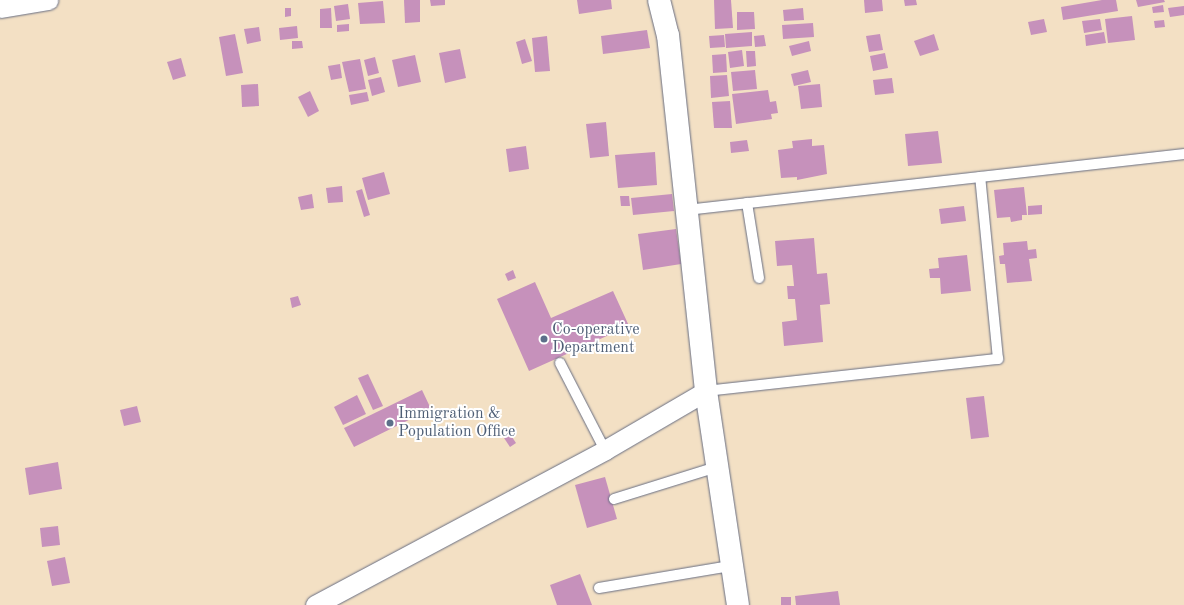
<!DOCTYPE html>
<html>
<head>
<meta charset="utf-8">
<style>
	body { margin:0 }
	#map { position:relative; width:1184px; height:605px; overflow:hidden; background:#f3e0c4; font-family:"Old Standard TT",serif }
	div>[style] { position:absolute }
	.building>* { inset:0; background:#c691bb }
	.roads { filter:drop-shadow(0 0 1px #676d82) drop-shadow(0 0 1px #676d82) }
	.lane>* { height:10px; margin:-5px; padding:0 5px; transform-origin:5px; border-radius:5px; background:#fff }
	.street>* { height:19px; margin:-9.5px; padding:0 9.5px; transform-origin:9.5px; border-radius:9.5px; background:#fff }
	.secondary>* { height:22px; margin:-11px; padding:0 11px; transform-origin:11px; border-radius:11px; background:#fff }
	.dots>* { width:11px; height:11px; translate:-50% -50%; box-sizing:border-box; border:2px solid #fff; border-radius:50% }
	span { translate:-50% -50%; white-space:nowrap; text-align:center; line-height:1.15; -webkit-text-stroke:4px #fff; paint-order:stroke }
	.service-label { font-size:16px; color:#4e5e75 }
	.left { translate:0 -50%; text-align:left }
</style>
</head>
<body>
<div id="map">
	<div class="building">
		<div style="clip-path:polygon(404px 0,420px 0,420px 22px,405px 23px)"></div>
		<div style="clip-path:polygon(430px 0,445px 0,445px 5px,431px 6px)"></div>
		<div style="clip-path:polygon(577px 0,611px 0,612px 9px,579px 14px)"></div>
		<div style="clip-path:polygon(714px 0,731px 0,733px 28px,715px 29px)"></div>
		<div style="clip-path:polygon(864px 0,882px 0,883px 11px,865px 13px)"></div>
		<div style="clip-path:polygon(904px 0,916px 0,917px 5px,905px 6px)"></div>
		<div style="clip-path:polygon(1102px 0,1116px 0,1118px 11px,1063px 20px,1061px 7px)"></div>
		<div style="clip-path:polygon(1136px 0,1164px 0,1165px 2px,1138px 7px)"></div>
		<div style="clip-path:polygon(383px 1px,385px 23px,360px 24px,358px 3px)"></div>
		<div style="clip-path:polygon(348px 4px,350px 19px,336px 21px,334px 6px)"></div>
		<div style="clip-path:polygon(1163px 5px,1164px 12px,1153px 13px,1152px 7px)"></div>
		<div style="clip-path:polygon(1184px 6px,1184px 15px,1170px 17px,1168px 8px)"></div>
		<div style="clip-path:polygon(285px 8px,291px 8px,291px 16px,285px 17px)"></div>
		<div style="clip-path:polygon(331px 8px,332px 28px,320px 28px,320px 9px)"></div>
		<div style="clip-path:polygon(803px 8px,804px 20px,784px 21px,783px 10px)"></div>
		<div style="clip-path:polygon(737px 12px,754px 12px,755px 29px,737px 30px)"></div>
		<div style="clip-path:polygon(1132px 16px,1135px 40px,1108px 43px,1105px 19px)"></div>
		<div style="clip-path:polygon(1044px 19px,1047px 32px,1031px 35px,1028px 22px)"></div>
		<div style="clip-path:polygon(1100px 19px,1102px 30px,1084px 33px,1082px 21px)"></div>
		<div style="clip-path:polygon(1164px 20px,1165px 27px,1155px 28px,1154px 21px)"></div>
		<div style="clip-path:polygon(813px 23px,814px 37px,783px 39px,782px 25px)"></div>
		<div style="clip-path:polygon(349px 24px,349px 31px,337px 32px,337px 25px)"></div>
		<div style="clip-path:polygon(297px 26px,298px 38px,280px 40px,279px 28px)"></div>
		<div style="clip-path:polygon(259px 27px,261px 41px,247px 44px,244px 29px)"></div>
		<div style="clip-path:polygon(647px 30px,650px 48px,603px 54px,601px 36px)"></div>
		<div style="clip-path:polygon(752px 32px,752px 46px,726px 48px,725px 34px)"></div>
		<div style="clip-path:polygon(1104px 32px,1106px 43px,1086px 46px,1085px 35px)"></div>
		<div style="clip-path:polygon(235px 34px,243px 73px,226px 76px,219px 37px)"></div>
		<div style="clip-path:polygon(880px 34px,883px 50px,869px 52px,866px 36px)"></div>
		<div style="clip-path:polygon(934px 34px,939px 50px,920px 56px,914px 41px)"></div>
		<div style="clip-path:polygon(724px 35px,725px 47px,710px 48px,709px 36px)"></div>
		<div style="clip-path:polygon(764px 35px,766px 46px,755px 47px,754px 36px)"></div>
		<div style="clip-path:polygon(547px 36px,550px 71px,535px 72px,532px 38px)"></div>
		<div style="clip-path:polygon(525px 39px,532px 61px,522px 64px,516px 42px)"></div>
		<div style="clip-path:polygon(292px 41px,302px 41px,303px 48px,292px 49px)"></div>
		<div style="clip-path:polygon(809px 41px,811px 51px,792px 56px,789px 46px)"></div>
		<div style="clip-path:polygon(460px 49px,466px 78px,445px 83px,439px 53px)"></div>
		<div style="clip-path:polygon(742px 50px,744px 66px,730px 68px,728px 52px)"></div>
		<div style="clip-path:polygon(746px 51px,755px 51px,756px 66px,747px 67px)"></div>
		<div style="clip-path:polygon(885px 53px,888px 68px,873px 71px,870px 56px)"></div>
		<div style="clip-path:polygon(726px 54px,727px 72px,713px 73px,712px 55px)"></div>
		<div style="clip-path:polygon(415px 55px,421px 82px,398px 87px,392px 60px)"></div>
		<div style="clip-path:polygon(375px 57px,379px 73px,368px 76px,364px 60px)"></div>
		<div style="clip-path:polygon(181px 58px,186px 76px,173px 80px,167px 62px)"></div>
		<div style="clip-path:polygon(360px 59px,366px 89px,349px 92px,342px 62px)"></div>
		<div style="clip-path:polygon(340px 64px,342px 78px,331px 80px,328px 66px)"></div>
		<div style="clip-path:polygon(755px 70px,757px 89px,733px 91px,731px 72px)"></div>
		<div style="clip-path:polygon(808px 70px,811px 82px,794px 86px,791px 74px)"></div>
		<div style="clip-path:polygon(727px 75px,729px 96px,711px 98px,710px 76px)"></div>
		<div style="clip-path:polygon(381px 77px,385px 92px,372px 96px,368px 80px)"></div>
		<div style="clip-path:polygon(892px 78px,894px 93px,875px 95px,873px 80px)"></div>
		<div style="clip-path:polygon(258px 84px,259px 106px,242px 107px,241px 85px)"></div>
		<div style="clip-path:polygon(820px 84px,822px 107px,801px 109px,798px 86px)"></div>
		<div style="clip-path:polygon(768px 90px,770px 102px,776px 101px,778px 113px,771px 114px,772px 119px,736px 124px,732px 94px)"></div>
		<div style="clip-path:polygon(310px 91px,319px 111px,308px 117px,298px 97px)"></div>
		<div style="clip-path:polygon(367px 92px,369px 101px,351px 105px,349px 95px)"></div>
		<div style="clip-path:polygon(730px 101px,732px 128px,714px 128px,712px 102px)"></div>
		<div style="clip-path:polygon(606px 122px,609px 156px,590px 158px,586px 124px)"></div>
		<div style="clip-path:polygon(938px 131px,942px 163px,908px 166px,905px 134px)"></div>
		<div style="clip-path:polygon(812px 139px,812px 146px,824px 145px,827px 174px,797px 180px,797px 177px,781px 178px,778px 150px,793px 148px,792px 141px)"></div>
		<div style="clip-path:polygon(747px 140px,749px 151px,731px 153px,730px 142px)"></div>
		<div style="clip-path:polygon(526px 146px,529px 169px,509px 172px,506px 149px)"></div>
		<div style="clip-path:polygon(655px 152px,657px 185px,618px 188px,615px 155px)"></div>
		<div style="clip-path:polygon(384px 172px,390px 194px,368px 200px,362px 178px)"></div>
		<div style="clip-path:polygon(342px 186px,343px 202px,328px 203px,326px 188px)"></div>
		<div style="clip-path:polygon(1024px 187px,1027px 215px,1022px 215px,1022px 220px,1011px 222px,1010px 217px,997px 218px,994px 190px)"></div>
		<div style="clip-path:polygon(362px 189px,370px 215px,364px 217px,356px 191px)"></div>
		<div style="clip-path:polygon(312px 194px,314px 208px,301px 210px,298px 197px)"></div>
		<div style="clip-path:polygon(672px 194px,674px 211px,633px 215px,631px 198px)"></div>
		<div style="clip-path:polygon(620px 196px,629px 196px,630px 206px,621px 206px)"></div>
		<div style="clip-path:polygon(1042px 205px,1042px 214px,1028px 215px,1028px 206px)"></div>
		<div style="clip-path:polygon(964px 206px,966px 221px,941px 224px,939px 209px)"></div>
		<div style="clip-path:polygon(676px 229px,681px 264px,643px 270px,638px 234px)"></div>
		<div style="clip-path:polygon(814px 238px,817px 274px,827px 273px,830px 304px,820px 305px,823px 342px,784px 346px,782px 322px,797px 320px,795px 299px,788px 299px,787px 286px,794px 286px,792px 265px,777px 266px,775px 241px)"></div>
		<div style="clip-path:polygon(1027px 241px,1028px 250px,1036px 249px,1037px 258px,1029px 259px,1032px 281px,1007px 283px,1005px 264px,1000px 264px,999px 256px,1004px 255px,1003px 243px)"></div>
		<div style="clip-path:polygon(967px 255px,971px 291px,941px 294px,940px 278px,930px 278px,929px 269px,939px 268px,938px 258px)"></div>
		<div style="clip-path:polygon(513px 270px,516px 278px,508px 281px,505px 274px)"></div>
		<div style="clip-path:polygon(535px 282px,551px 318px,613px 291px,629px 326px,529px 371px,497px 299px)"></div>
		<div style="clip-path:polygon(298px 296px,301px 305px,292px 308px,290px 298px)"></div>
		<div style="clip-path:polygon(368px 374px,383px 406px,373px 410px,358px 378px)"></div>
		<div style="clip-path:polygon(422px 390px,431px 409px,354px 447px,344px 428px)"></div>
		<div style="clip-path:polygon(357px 395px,366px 414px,343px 425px,334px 407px)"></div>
		<div style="clip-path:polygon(984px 396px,989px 437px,971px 439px,966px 398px)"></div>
		<div style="clip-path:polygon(137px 406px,141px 422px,124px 426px,120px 410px)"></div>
		<div style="clip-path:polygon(510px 434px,516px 443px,510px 447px,504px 438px)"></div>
		<div style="clip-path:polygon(58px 462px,62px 489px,29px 495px,25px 468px)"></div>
		<div style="clip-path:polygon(605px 477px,617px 519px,587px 528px,575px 485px)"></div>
		<div style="clip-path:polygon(58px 526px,60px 545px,42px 547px,40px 528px)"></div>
		<div style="clip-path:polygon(65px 557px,70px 583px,52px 586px,47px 561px)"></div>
		<div style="clip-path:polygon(580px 574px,592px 605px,557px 605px,550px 585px)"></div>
		<div style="clip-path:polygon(838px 591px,840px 605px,796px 605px,795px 596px)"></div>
		<div style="clip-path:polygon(781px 597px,791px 597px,791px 605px,781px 605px)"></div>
	</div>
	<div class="roads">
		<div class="lane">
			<div style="left:747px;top:203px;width:76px;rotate:80.9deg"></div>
			<div style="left:687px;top:210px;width:500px;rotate:-6.43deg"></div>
			<div style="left:560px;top:363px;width:98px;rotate:62.7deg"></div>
			<div style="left:706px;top:391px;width:294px;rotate:-6.3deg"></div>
			<div style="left:998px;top:359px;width:183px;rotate:-95.6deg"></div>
			<div style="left:614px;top:499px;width:108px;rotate:-17.3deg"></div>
			<div style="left:599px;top:588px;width:133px;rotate:-9.5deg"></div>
		</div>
		<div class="street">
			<div style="left:0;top:8px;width:49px;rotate:-9.5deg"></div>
			<div style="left:315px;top:605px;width:329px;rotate:-28.1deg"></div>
			<div style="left:605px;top:450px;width:117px;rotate:-30.3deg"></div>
		</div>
		<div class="secondary">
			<div style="left:659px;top:0;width:36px;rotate:76deg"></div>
			<div style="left:668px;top:35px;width:358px;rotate:83.9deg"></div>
			<div style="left:706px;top:391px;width:216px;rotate:81.5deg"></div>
		</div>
	</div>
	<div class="dots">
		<div style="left:544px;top:339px;background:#5c6f8a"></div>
		<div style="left:390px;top:423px;background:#5c6f8a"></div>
	</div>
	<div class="service-label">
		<span class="left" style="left:552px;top:339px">Co-operative<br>Department</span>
		<span class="left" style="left:398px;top:423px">Immigration &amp;<br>Population Office</span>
	</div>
</div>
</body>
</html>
